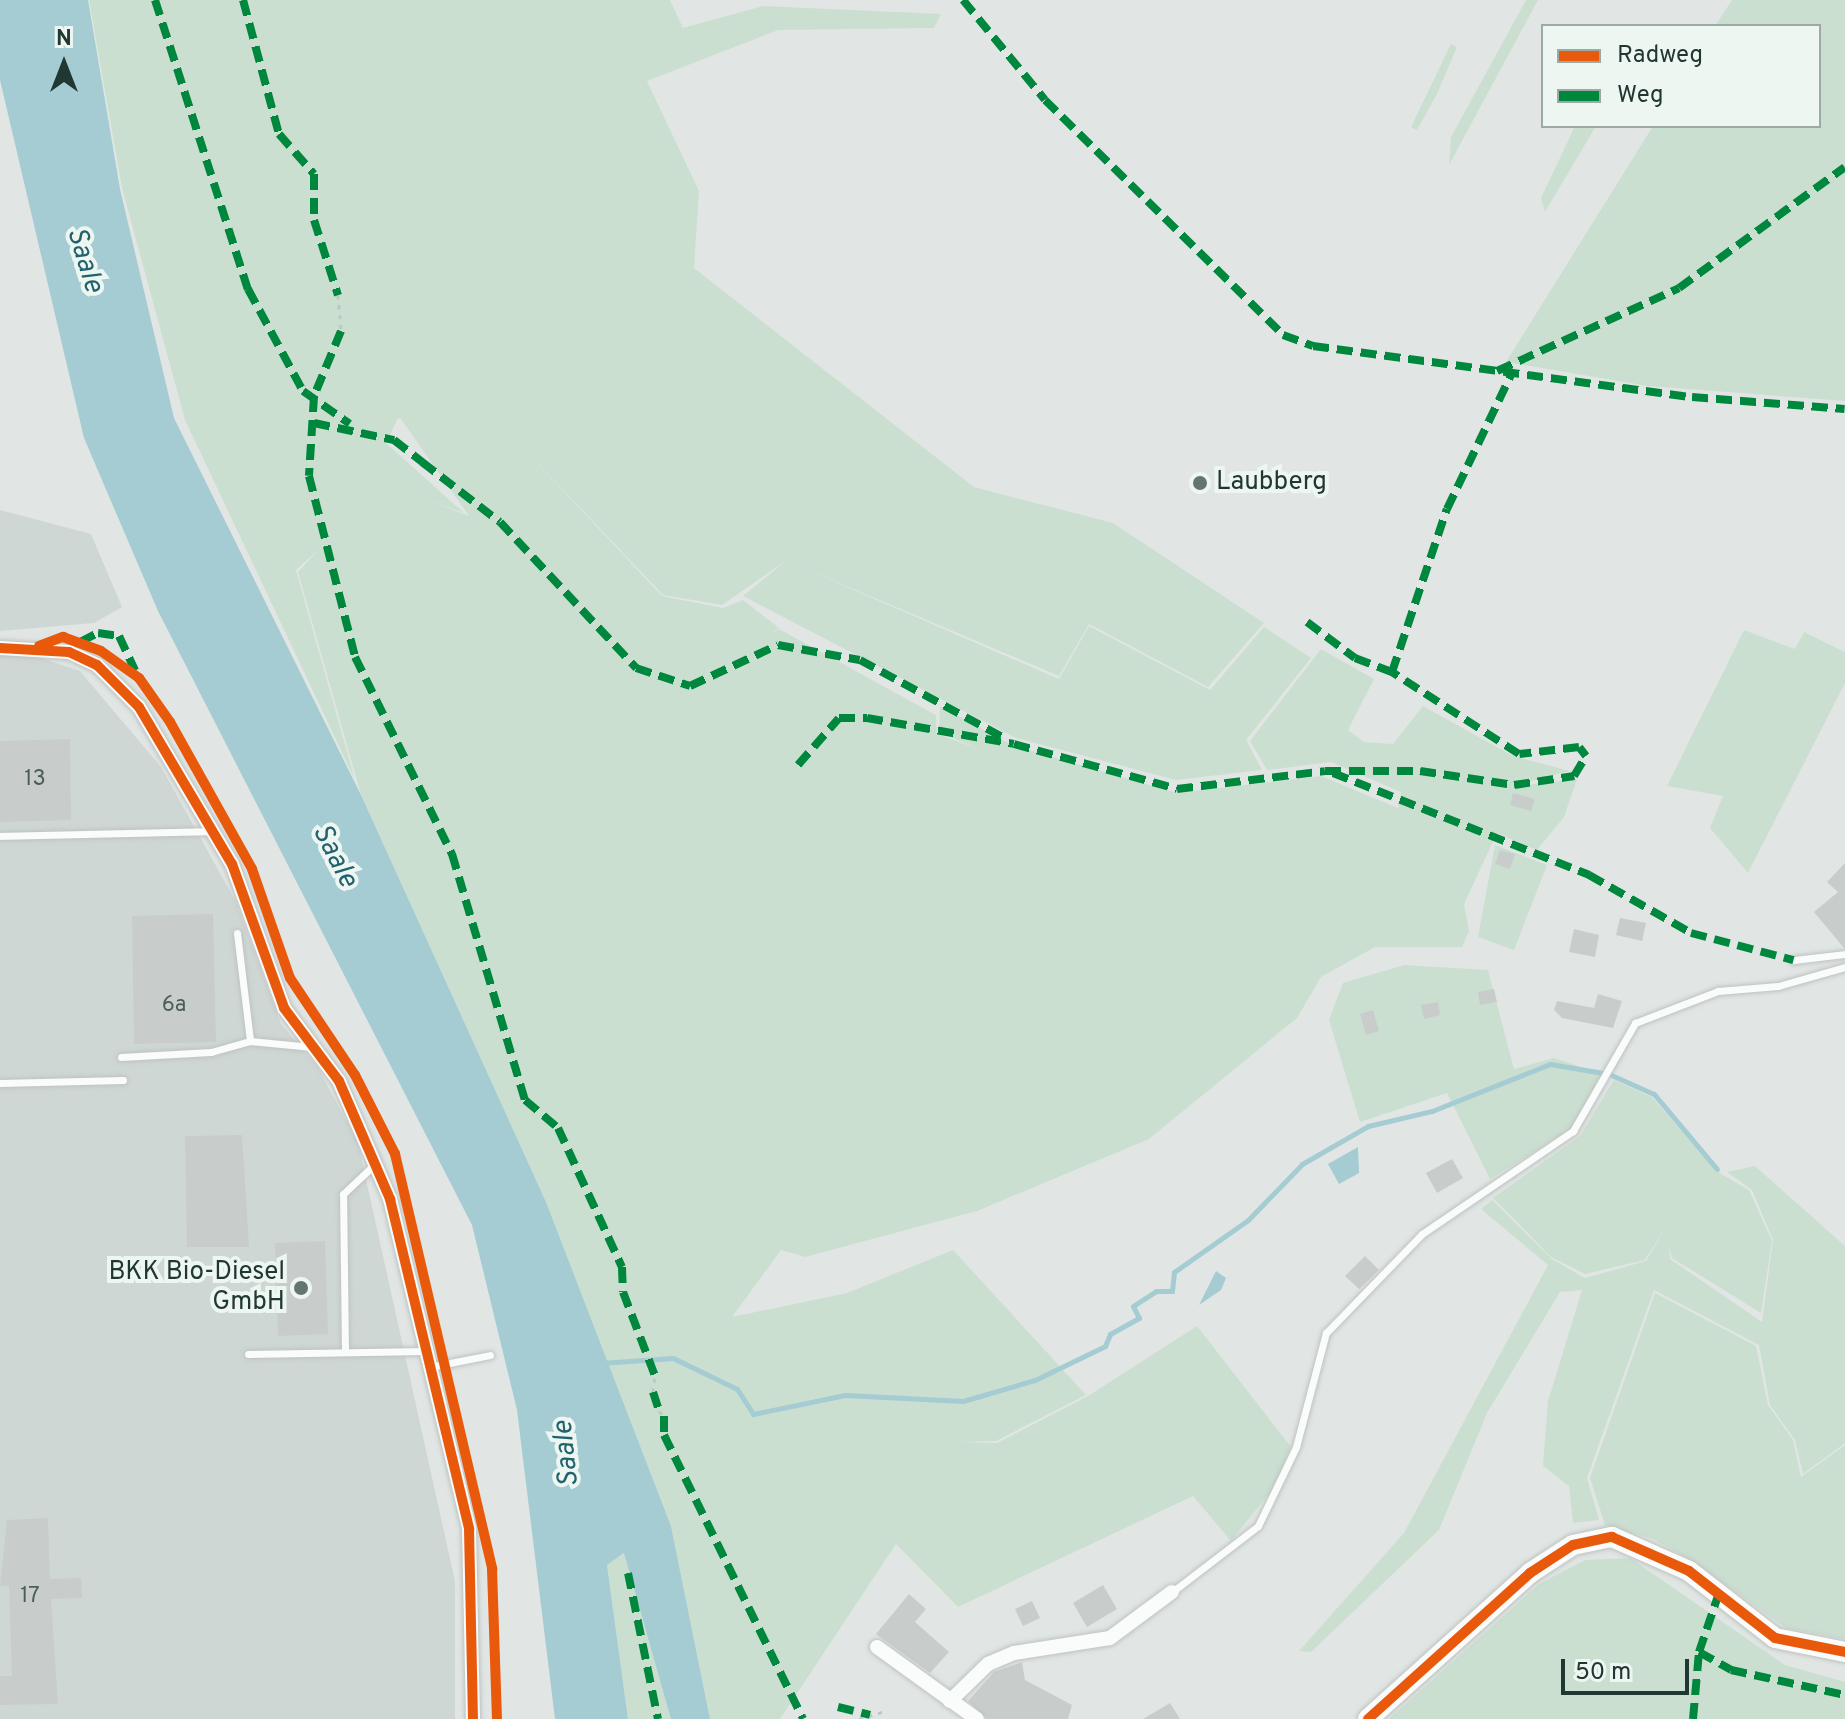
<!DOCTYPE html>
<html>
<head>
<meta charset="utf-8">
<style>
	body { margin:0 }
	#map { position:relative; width:1845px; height:1719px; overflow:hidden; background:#e1e6e4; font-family:Overpass,sans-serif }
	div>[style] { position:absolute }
	.built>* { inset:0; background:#cfd7d4 }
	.green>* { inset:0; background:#cbdfd1 }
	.water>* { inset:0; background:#a4ccd2 }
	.stream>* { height:5px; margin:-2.5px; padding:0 2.5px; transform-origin:2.5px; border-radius:2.5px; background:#a4ccd2 }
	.building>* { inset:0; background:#c8cdcb }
	.path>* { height:3px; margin-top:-1.5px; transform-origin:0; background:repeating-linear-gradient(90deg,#bfc7c5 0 4px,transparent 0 10px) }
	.roads { filter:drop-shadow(0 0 2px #bec3c1) drop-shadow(0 0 2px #bec3c1) }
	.lane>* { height:7px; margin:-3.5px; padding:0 3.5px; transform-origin:3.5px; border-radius:3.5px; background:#fafbfb }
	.street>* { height:14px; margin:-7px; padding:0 7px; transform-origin:7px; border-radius:7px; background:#fafbfb }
	.secondary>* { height:20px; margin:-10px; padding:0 10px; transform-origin:10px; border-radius:10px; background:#fafbfb }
	.quiet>* { height:8px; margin-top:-4px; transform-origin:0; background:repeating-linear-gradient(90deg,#00873e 0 16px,transparent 0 24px) }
	.cycleway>* { height:10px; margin:-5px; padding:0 5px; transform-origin:5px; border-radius:5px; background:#e8590c }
	.dots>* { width:22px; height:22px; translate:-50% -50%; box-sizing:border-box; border:4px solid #eef6f2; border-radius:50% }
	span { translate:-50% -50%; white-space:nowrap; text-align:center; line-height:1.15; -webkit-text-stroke:8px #eef6f2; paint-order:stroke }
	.number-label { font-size:22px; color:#4c5d58 }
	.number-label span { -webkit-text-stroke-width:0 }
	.poi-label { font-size:26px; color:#213731 }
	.left { translate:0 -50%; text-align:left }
	.right { translate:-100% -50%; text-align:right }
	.water-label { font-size:28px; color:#21626e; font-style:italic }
	.legend { position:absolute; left:1541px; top:24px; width:280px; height:104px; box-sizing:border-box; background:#eef6f2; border:2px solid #9caaa5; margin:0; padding:10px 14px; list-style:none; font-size:24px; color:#213731 }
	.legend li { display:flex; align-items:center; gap:16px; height:40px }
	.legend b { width:40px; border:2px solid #9caaa5 }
	.north { position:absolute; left:24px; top:24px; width:80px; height:80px; -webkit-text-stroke:6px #eef6f2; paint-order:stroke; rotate:0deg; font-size:22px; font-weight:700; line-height:32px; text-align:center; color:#213731 }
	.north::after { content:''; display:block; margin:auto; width:28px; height:36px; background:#213731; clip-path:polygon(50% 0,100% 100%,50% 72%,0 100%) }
	.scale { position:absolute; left:1561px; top:1659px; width:128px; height:36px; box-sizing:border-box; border:4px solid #213731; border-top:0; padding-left:10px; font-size:24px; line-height:28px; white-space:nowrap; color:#213731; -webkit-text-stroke:6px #eef6f2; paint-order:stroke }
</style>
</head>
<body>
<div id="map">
	<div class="built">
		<div style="clip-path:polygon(0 510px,91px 534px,122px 607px,94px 623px,0 631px)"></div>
		<div style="clip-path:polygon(29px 654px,80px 671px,161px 767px,235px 900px,281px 1024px,318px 1068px,358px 1143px,455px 1581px,455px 1719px,0 1719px,0 655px)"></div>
	</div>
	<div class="green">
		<div style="clip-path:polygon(evenodd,89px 0,670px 0,683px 28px,763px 6px,941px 14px,934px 28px,778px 30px,647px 81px,699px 191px,694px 268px,974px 487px,1113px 523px,1264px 623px,1208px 687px,1089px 624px,1059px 676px,792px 563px,1059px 679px,1089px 626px,1210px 690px,1264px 627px,1311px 658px,1246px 740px,1262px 770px,1176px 780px,1016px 738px,743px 596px,787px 560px,722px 605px,663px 595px,511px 435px,662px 596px,723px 608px,743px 600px,779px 628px,769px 634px,779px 629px,936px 715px,937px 734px,979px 749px,939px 732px,940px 706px,1012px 745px,1177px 793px,1321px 776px,1398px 808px,1401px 792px,1331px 762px,1267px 770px,1250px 741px,1321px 649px,1374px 679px,1348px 730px,1364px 742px,1393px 744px,1423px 706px,1513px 756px,1570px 771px,1509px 787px,1577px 779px,1564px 817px,1537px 850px,1497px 833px,1464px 904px,1469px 931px,1462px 947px,1375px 947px,1321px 977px,1297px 1018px,1149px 1139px,977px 1211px,805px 1257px,781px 1250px,732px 1317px,847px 1293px,953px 1250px,1086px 1395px,996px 1441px,961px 1442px,997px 1443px,1088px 1396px,1197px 1326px,1291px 1447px,1275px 1486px,1231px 1541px,1193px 1496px,958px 1607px,896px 1544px,780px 1719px,710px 1719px,671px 1526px,546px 1202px,361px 795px,298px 572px,318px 550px,296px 570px,355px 780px,185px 420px,122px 188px,89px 0,398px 418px,401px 419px,469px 516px,427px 500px,464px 513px,386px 443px,398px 418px)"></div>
		<div style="clip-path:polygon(1526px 0,1538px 0,1449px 165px,1451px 137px)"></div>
		<div style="clip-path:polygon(1732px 0,1845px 0,1845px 401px,1648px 386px,1506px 362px,1653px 126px,1819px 126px,1819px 26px,1715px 26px)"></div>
		<div style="clip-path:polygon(1451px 44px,1457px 47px,1437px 94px,1417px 130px,1411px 127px)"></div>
		<div style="clip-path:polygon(1575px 126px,1596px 126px,1545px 212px,1541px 198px)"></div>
		<div style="clip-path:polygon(1744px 630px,1795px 649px,1804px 632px,1845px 652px,1845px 683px,1748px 873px,1710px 828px,1723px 796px,1667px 786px)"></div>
		<div style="clip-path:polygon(1495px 845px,1547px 865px,1514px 950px,1478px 937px)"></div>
		<div style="clip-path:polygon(1404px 965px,1488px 970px,1514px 1069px,1554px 1058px,1605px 1075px,1571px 1129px,1490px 1179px,1447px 1093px,1360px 1122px,1329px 1020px,1343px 983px)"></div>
		<div style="clip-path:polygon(1614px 1080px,1652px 1097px,1718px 1172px,1749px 1190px,1772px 1241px,1761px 1313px,1672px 1258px,1669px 1247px,1670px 1259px,1762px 1322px,1773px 1240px,1752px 1190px,1727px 1172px,1755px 1166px,1845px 1246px,1845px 1443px,1803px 1474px,1795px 1440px,1770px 1405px,1759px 1345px,1654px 1290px,1587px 1478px,1599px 1520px,1573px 1523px,1569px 1486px,1543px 1466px,1548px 1401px,1582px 1290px,1560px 1292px,1487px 1413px,1439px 1530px,1311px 1652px,1299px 1651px,1404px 1533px,1548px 1265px,1481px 1209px,1492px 1200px,1552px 1259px,1585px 1278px,1646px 1261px,1666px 1227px,1645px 1260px,1585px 1274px,1551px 1257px,1493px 1198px,1580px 1136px)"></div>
		<div style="clip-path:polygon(1655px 1293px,1756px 1346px,1768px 1405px,1793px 1440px,1801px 1477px,1845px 1445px,1845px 1639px,1786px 1628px,1693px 1561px,1653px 1539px,1605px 1525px,1590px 1478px)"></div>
		<div style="clip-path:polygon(625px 1553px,641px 1593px,671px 1719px,628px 1719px,607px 1565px)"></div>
		<div style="clip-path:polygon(1630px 1558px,1785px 1665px,1845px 1682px,1845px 1719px,1389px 1719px,1539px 1584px,1585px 1560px)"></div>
	</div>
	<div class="water">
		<div style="clip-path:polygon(0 0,88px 0,120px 189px,174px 418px,361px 795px,546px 1202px,671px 1526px,710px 1719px,671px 1719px,624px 1553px,607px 1565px,628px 1719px,555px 1719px,517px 1410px,472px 1225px,158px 611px,84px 438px,0 80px)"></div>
		<div style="clip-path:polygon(1358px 1147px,1359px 1173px,1339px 1184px,1328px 1164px)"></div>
		<div style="clip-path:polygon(1216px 1271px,1226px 1278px,1221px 1290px,1199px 1305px)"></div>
	</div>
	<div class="stream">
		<div style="left:601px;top:1363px;width:72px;rotate:-4deg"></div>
		<div style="left:673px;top:1358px;width:71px;rotate:25.8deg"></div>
		<div style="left:737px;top:1389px;width:30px;rotate:57deg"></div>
		<div style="left:753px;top:1414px;width:94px;rotate:-11.7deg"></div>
		<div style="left:845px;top:1395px;width:118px;rotate:2.9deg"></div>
		<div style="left:963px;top:1401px;width:75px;rotate:-16.3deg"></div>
		<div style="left:1035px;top:1380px;width:78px;rotate:-25.9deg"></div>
		<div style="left:1105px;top:1346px;width:13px;rotate:-67deg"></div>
		<div style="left:1110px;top:1334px;width:33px;rotate:-29deg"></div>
		<div style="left:1139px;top:1318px;width:13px;rotate:-117deg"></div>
		<div style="left:1133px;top:1306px;width:27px;rotate:-33deg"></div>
		<div style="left:1156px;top:1291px;width:16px"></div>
		<div style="left:1172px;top:1291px;width:19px;rotate:-84deg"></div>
		<div style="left:1174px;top:1272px;width:90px;rotate:-35.1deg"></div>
		<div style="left:1248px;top:1220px;width:78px;rotate:-46deg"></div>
		<div style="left:1302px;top:1164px;width:76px;rotate:-29.9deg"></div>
		<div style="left:1368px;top:1126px;width:66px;rotate:-13.2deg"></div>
		<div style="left:1432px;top:1111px;width:127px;rotate:-21.7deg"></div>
		<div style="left:1550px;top:1064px;width:60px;rotate:9.6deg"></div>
		<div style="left:1609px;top:1074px;width:49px;rotate:24deg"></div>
		<div style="left:1654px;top:1094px;width:98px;rotate:50deg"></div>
	</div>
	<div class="building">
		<div style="clip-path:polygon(70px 739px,71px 820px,0 822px,0 741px)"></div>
		<div style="clip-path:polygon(1513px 793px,1535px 799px,1531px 811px,1510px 805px)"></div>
		<div style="clip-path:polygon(1500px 850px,1515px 854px,1510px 869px,1495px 864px)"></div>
		<div style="clip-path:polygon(1845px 863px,1845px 948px,1844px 948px,1814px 912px,1838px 892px,1827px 882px)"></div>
		<div style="clip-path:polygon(213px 914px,216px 1042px,134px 1044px,132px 916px)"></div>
		<div style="clip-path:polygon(1620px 918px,1646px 923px,1642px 941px,1616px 935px)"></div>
		<div style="clip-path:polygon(1574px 929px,1599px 935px,1595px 957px,1569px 952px)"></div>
		<div style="clip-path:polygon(1494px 989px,1497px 1002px,1480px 1005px,1478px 992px)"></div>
		<div style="clip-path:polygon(1598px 994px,1622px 1001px,1613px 1028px,1562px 1018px,1554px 1010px,1557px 1001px,1594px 1008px)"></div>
		<div style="clip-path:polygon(1438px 1002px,1440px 1015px,1424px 1019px,1421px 1005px)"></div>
		<div style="clip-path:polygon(1373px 1010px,1379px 1031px,1366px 1035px,1360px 1014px)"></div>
		<div style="clip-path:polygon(242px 1135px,249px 1247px,187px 1247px,185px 1136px)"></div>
		<div style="clip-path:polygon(1452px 1159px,1463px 1178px,1437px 1193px,1426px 1173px)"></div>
		<div style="clip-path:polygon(325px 1241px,328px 1334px,278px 1336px,275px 1243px)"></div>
		<div style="clip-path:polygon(1365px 1256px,1379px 1270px,1359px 1289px,1345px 1276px)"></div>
		<div style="clip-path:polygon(48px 1518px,50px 1579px,81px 1578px,82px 1598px,51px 1599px,58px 1704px,0 1705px,0 1676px,12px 1676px,9px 1586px,0 1586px,7px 1520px)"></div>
		<div style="clip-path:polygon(1103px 1585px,1117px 1609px,1087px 1627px,1073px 1603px)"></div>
		<div style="clip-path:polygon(909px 1594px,926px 1609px,915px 1622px,949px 1652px,930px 1673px,876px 1634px)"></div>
		<div style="clip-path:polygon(1032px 1601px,1040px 1618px,1023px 1626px,1015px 1609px)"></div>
		<div style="clip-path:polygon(1022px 1662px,1025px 1680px,1072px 1705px,1068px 1719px,987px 1719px,968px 1701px,994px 1672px)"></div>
		<div style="clip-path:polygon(1170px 1703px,1180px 1719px,1143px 1719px)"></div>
	</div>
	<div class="path">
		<div style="left:338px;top:295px;width:36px;rotate:85deg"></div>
		<div style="left:653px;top:1392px;width:16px;rotate:-83deg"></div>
		<div style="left:659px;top:1411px;width:7px;rotate:45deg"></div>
		<div style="left:859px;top:1719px;width:27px;rotate:-17deg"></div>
	</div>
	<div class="roads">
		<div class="lane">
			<div style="left:0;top:836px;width:214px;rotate:-1.3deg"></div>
			<div style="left:237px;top:933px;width:109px;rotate:83.1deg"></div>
			<div style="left:1793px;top:960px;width:52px;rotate:-6.6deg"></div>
			<div style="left:121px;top:1057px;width:90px;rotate:-3.2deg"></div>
			<div style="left:211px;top:1052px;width:41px;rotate:-15.8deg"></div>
			<div style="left:250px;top:1041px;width:62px;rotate:5.5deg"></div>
			<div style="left:0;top:1083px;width:123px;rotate:-1.4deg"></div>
			<div style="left:345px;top:1352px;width:158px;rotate:-90.7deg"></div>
			<div style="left:343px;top:1194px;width:44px;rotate:-43.2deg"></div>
			<div style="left:248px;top:1354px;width:177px;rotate:-1deg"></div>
			<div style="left:429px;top:1367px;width:62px;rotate:-11.1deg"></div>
			<div style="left:1172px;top:1592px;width:108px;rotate:-37.5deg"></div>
			<div style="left:1258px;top:1526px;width:88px;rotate:-64.3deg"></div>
			<div style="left:1296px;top:1447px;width:118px;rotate:-75.3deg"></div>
			<div style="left:1326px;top:1333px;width:138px;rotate:-45.9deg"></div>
			<div style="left:1422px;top:1234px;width:183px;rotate:-34.3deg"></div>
			<div style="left:1573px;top:1131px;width:125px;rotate:-60.1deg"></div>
			<div style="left:1635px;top:1023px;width:89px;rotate:-21.1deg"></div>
			<div style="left:1718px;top:991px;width:60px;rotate:-4.8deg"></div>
			<div style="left:1778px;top:986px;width:70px;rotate:-15.8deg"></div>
		</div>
		<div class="street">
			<div style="left:0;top:648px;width:69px;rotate:3.3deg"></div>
			<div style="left:69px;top:652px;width:31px;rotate:25deg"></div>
			<div style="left:97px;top:665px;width:59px;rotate:45deg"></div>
			<div style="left:139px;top:707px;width:182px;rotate:59.4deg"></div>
			<div style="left:232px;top:864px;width:153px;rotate:70.1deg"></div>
			<div style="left:284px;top:1008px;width:91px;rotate:53deg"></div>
			<div style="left:339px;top:1081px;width:129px;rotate:66.6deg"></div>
			<div style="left:390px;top:1199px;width:339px;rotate:76.5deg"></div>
			<div style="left:469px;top:1529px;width:190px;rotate:88.8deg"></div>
			<div style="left:877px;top:1647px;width:123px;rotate:35.8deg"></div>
			<div style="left:950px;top:1701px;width:53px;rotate:-44.2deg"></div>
			<div style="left:988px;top:1664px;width:28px;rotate:-23deg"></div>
			<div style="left:1014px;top:1653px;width:97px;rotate:-8.9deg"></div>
			<div style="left:1110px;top:1638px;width:77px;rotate:-36.6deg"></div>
		</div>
		<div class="secondary">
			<div style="left:1368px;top:1719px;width:218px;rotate:-42deg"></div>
			<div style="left:1530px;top:1573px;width:51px;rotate:-33.1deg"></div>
			<div style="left:1573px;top:1545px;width:40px;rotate:-12deg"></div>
			<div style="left:1612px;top:1537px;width:84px;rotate:23.8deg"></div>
			<div style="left:1689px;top:1571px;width:109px;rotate:37.9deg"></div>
			<div style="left:1775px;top:1638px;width:71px;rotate:11.3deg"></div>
		</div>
	</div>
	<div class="quiet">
		<div style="left:155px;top:0;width:304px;rotate:72.2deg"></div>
		<div style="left:248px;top:289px;width:116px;rotate:61.7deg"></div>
		<div style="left:303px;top:391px;width:57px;rotate:35.1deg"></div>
		<div style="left:243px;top:0;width:139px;rotate:75deg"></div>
		<div style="left:279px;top:134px;width:53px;rotate:48.8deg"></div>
		<div style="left:314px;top:174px;width:46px;rotate:90deg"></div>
		<div style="left:314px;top:220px;width:79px;rotate:72.3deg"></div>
		<div style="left:963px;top:0;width:129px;rotate:50.6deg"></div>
		<div style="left:1045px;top:100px;width:334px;rotate:44.6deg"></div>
		<div style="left:1283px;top:335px;width:32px;rotate:20deg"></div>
		<div style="left:1313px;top:346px;width:382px;rotate:7.7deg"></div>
		<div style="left:1692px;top:397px;width:153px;rotate:4.5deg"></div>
		<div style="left:341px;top:331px;width:70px;rotate:112.6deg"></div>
		<div style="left:314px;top:396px;width:80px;rotate:93.6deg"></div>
		<div style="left:309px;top:476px;width:187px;rotate:75.7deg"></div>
		<div style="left:355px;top:657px;width:220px;rotate:63.8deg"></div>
		<div style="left:452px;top:854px;width:257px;rotate:73.5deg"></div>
		<div style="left:525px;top:1100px;width:43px;rotate:40.3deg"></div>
		<div style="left:558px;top:1128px;width:153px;rotate:65.3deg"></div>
		<div style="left:622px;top:1267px;width:25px;rotate:88deg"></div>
		<div style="left:623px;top:1292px;width:90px;rotate:69.1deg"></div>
		<div style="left:1497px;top:371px;width:200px;rotate:-24.5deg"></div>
		<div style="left:1679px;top:288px;width:205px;rotate:-36.1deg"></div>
		<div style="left:314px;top:423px;width:82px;rotate:12deg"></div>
		<div style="left:394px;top:440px;width:36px;rotate:38deg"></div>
		<div style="left:422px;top:462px;width:98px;rotate:37.6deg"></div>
		<div style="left:500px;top:522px;width:200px;rotate:47deg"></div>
		<div style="left:636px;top:668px;width:57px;rotate:18.4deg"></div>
		<div style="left:690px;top:686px;width:97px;rotate:-25deg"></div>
		<div style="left:778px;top:645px;width:83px;rotate:10.4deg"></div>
		<div style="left:860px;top:660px;width:166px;rotate:28.4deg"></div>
		<div style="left:1307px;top:622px;width:60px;rotate:36.9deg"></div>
		<div style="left:1355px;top:658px;width:40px;rotate:21deg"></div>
		<div style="left:80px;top:642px;width:20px;rotate:-27deg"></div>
		<div style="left:98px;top:633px;width:21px;rotate:8deg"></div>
		<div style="left:119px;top:636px;width:38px;rotate:65deg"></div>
		<div style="left:798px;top:765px;width:62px;rotate:-48.9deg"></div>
		<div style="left:839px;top:718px;width:28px"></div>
		<div style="left:867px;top:718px;width:149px;rotate:10deg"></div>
		<div style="left:1014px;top:744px;width:169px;rotate:15.4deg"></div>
		<div style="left:1177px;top:789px;width:149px;rotate:-6.9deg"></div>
		<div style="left:1325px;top:771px;width:95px"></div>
		<div style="left:1420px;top:771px;width:95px;rotate:8.5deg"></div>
		<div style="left:1514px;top:785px;width:61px;rotate:-8.5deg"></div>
		<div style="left:1574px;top:776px;width:23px;rotate:-59deg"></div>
		<div style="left:1586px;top:756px;width:11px;rotate:-128deg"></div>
		<div style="left:1579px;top:747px;width:60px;rotate:173.3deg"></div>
		<div style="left:1519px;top:754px;width:151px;rotate:-147.2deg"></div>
		<div style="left:1392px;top:672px;width:172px;rotate:-71.4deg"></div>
		<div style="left:1447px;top:509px;width:151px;rotate:-64.5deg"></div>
		<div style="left:1333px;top:773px;width:276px;rotate:21.7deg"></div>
		<div style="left:1589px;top:875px;width:117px;rotate:29.6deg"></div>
		<div style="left:1691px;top:933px;width:106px;rotate:14.8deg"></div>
		<div style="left:653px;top:1392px;width:20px;rotate:72deg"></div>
		<div style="left:664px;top:1416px;width:19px;rotate:90deg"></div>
		<div style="left:664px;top:1435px;width:316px;rotate:63.9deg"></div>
		<div style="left:628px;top:1573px;width:149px;rotate:78.4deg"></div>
		<div style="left:1699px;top:1652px;width:37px;rotate:29deg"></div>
		<div style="left:1731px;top:1670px;width:117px;rotate:12.4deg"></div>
		<div style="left:838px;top:1707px;width:33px;rotate:14deg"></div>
		<div style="left:1693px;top:1719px;width:67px;rotate:-84.9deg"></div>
		<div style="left:1699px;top:1652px;width:59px;rotate:-71.3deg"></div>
	</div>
	<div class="cycleway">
		<div style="left:39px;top:646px;width:26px;rotate:-21deg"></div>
		<div style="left:63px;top:637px;width:40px;rotate:20.2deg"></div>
		<div style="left:101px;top:651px;width:47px;rotate:35.4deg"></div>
		<div style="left:139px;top:678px;width:54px;rotate:54.8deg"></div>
		<div style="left:170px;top:722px;width:168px;rotate:60.8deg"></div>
		<div style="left:252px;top:869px;width:115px;rotate:70.8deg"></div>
		<div style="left:290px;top:978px;width:117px;rotate:56.2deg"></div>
		<div style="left:355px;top:1075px;width:89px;rotate:63.1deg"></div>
		<div style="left:395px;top:1154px;width:426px;rotate:76.8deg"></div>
		<div style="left:492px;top:1569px;width:150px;rotate:88.1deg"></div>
		<div style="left:0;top:648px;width:69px;rotate:3.3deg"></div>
		<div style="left:69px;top:652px;width:31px;rotate:25deg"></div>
		<div style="left:97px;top:665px;width:59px;rotate:45deg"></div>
		<div style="left:139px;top:707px;width:182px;rotate:59.4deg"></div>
		<div style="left:232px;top:864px;width:153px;rotate:70.1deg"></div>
		<div style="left:284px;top:1008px;width:91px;rotate:53deg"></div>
		<div style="left:339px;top:1081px;width:129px;rotate:66.6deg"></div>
		<div style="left:390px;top:1199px;width:339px;rotate:76.5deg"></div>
		<div style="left:469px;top:1529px;width:190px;rotate:88.8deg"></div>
		<div style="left:1368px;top:1719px;width:218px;rotate:-42deg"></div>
		<div style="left:1530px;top:1573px;width:51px;rotate:-33.1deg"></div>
		<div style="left:1573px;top:1545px;width:40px;rotate:-12deg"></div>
		<div style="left:1612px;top:1537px;width:84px;rotate:23.8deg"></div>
		<div style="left:1689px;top:1571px;width:109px;rotate:37.9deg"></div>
		<div style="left:1775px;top:1638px;width:71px;rotate:11.3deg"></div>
	</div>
	<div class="dots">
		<div style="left:1200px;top:483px;background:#647470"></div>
		<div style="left:301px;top:1288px;background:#647470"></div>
	</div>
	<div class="number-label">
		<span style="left:35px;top:780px">13</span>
		<span style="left:174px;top:1006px">6a</span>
		<span style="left:30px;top:1597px">17</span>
	</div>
	<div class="poi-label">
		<span class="left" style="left:1216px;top:483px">Laubberg</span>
		<span class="right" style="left:285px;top:1288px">BKK Bio-Diesel<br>GmbH</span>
	</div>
	<div class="water-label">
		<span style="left:84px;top:260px;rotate:73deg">Saale</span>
		<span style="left:334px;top:856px;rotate:63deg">Saale</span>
		<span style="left:567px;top:1454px;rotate:-96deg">Saale</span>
	</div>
	<ul class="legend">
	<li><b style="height:10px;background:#e8590c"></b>Radweg</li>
	<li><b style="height:10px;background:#00873e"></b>Weg</li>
	</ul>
	<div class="north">N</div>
	<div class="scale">50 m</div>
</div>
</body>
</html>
